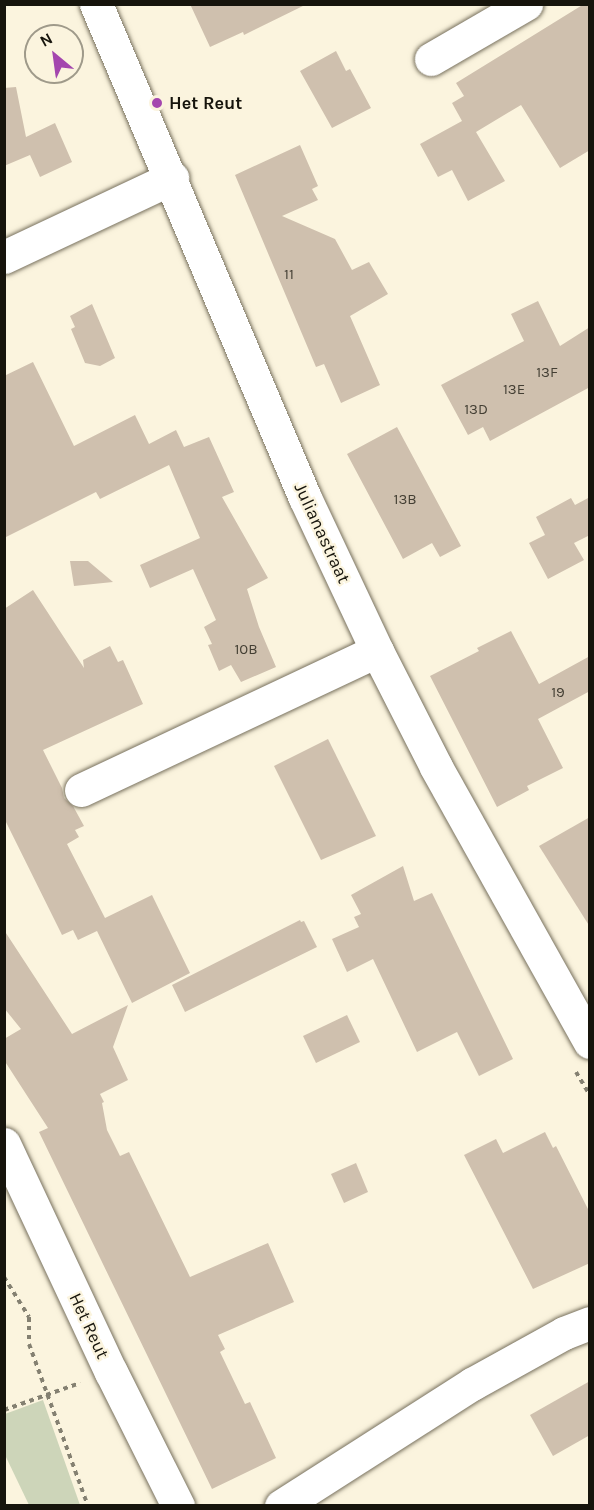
<!DOCTYPE html>
<html>
<head>
<meta charset="utf-8">
<style>
	body { margin:0 }
	#map { position:relative; width:594px; height:1510px; overflow:hidden; background:#fbf4de; font-family:Karla,sans-serif }
	div>[style] { position:absolute }
	.green>* { inset:0; background:#cdd5b9 }
	.building>* { inset:0; background:#cfc0ae }
	.path>* { height:4px; margin-top:-2px; transform-origin:0; background:repeating-linear-gradient(90deg,#848071 0 4.5px,transparent 0 9px) }
	.roads { filter:drop-shadow(0 0 2px #78715e) drop-shadow(0 0 2px #78715e) }
	.minor>* { height:33px; margin:-16.5px; padding:0 16.5px; transform-origin:16.5px; border-radius:16.5px; background:#fff }
	.dots>* { width:16px; height:16px; translate:-50% -50%; box-sizing:border-box; border:3px solid #fbf4de; border-radius:50% }
	span { translate:-50% -50%; white-space:nowrap; text-align:center; line-height:1.15; -webkit-text-stroke:4.5px #fbf4de; paint-order:stroke }
	.number-label { font-size:15px; color:#443f34 }
	.number-label span { -webkit-text-stroke-width:0 }
	.poi-label { font-size:18px; color:#16140c; font-weight:700 }
	.left { translate:0 -50%; text-align:left }
	.street-label { font-size:18px; color:#16140c }
	.frame { position:absolute; inset:0; border:6px solid #16140c; pointer-events:none }
	.north { position:absolute; left:24px; top:24px; width:60px; height:60px; box-sizing:border-box; background:#fbf4de; border:2px solid #9f9a8a; border-radius:50%; rotate:331deg; font-size:16px; font-weight:700; line-height:24px; text-align:center; color:#16140c }
	.north::after { content:''; display:block; margin:auto; width:21px; height:27px; background:#a446ae; clip-path:polygon(50% 0,100% 100%,50% 72%,0 100%) }
</style>
</head>
<body>
<div id="map">
	<div class="green">
		<div style="clip-path:polygon(43px 1400px,80px 1505px,29px 1505px,5px 1455px,5px 1414px)"></div>
	</div>
	<div class="building">
		<div style="clip-path:polygon(190px 4px,307px 4px,244px 35px,243px 32px,210px 47px)"></div>
		<div style="clip-path:polygon(584px 4px,590px 4px,590px 150px,560px 168px,521px 105px,476px 132px,505px 181px,468px 201px,452px 170px,438px 177px,420px 144px,462px 121px,452px 103px,464px 96px,456px 83px)"></div>
		<div style="clip-path:polygon(336px 51px,346px 71px,350px 69px,371px 108px,332px 128px,300px 71px)"></div>
		<div style="clip-path:polygon(16px 87px,26px 137px,55px 123px,72px 162px,40px 177px,30px 155px,4px 166px,4px 88px)"></div>
		<div style="clip-path:polygon(300px 145px,318px 186px,312px 189px,318px 200px,282px 216px,335px 239px,352px 270px,369px 262px,388px 294px,350px 316px,380px 385px,341px 403px,324px 364px,316px 367px,235px 175px)"></div>
		<div style="clip-path:polygon(538px 301px,560px 346px,590px 327px,590px 387px,490px 441px,483px 427px,468px 435px,441px 385px,524px 341px,511px 314px)"></div>
		<div style="clip-path:polygon(92px 304px,115px 358px,100px 366px,85px 363px,71px 329px,75px 327px,70px 316px)"></div>
		<div style="clip-path:polygon(33px 362px,74px 446px,135px 415px,149px 444px,176px 430px,184px 447px,209px 437px,234px 492px,222px 497px,268px 578px,247px 589px,259px 627px,276px 667px,241px 682px,231px 665px,219px 671px,208px 645px,212px 644px,204px 627px,216px 620px,193px 569px,150px 588px,140px 565px,200px 538px,169px 465px,100px 499px,96px 492px,4px 538px,4px 376px)"></div>
		<div style="clip-path:polygon(397px 427px,461px 546px,440px 557px,432px 543px,403px 559px,347px 454px)"></div>
		<div style="clip-path:polygon(590px 497px,590px 535px,574px 543px,584px 560px,548px 579px,529px 543px,545px 535px,536px 517px,571px 498px,575px 505px)"></div>
		<div style="clip-path:polygon(70px 561px,88px 561px,113px 582px,74px 586px)"></div>
		<div style="clip-path:polygon(33px 590px,84px 668px,83px 660px,110px 646px,118px 662px,123px 660px,143px 704px,43px 750px,62px 788px,64px 798px,73px 806px,84px 826px,75px 830px,79px 837px,67px 844px,105px 918px,152px 895px,190px 973px,132px 1003px,97px 931px,78px 940px,73px 930px,62px 935px,4px 818px,4px 609px)"></div>
		<div style="clip-path:polygon(511px 631px,539px 684px,590px 656px,590px 691px,538px 719px,563px 768px,527px 786px,529px 790px,497px 807px,430px 676px,479px 651px,477px 648px)"></div>
		<div style="clip-path:polygon(328px 739px,376px 836px,321px 860px,274px 766px)"></div>
		<div style="clip-path:polygon(590px 817px,590px 927px,539px 846px)"></div>
		<div style="clip-path:polygon(403px 866px,414px 901px,432px 893px,513px 1059px,479px 1076px,457px 1032px,417px 1052px,373px 959px,347px 972px,332px 939px,359px 927px,354px 917px,361px 914px,351px 895px)"></div>
		<div style="clip-path:polygon(300px 920px,301px 922px,304px 921px,317px 947px,185px 1012px,172px 985px)"></div>
		<div style="clip-path:polygon(4px 930px,72px 1034px,128px 1005px,113px 1047px,128px 1080px,100px 1094px,104px 1102px,102px 1103px,107px 1130px,120px 1156px,129px 1152px,190px 1277px,268px 1243px,294px 1302px,218px 1335px,225px 1349px,220px 1352px,245px 1404px,250px 1402px,276px 1458px,212px 1489px,39px 1132px,48px 1128px,4px 1060px,4px 1039px,21px 1029px,4px 1008px)"></div>
		<div style="clip-path:polygon(347px 1015px,360px 1042px,316px 1063px,303px 1036px)"></div>
		<div style="clip-path:polygon(545px 1132px,553px 1148px,556px 1146px,590px 1213px,590px 1263px,533px 1289px,464px 1155px,496px 1139px,503px 1153px)"></div>
		<div style="clip-path:polygon(356px 1163px,368px 1192px,344px 1203px,331px 1174px)"></div>
		<div style="clip-path:polygon(590px 1381px,590px 1435px,553px 1456px,530px 1415px)"></div>
	</div>
	<div class="path">
		<div style="left:576px;top:1072px;width:27px;rotate:59deg"></div>
		<div style="left:4px;top:1277px;width:47px;rotate:58deg"></div>
		<div style="left:29px;top:1317px;width:27px;rotate:90deg"></div>
		<div style="left:29px;top:1344px;width:172px;rotate:70deg"></div>
		<div style="left:4px;top:1410px;width:81px;rotate:-19.6deg"></div>
	</div>
	<div class="roads">
		<div class="minor">
			<div style="left:96px;top:4px;width:536px;rotate:67.07deg"></div>
			<div style="left:305px;top:498px;width:169px;rotate:64.8deg"></div>
			<div style="left:377px;top:651px;width:130px;rotate:63deg"></div>
			<div style="left:436px;top:767px;width:315px;rotate:60.8deg"></div>
			<div style="left:431px;top:59px;width:110px;rotate:-30.1deg"></div>
			<div style="left:4px;top:257px;width:186px;rotate:-25.2deg"></div>
			<div style="left:81px;top:790px;width:327px;rotate:-25.2deg"></div>
			<div style="left:4px;top:1144px;width:252px;rotate:64.9deg"></div>
			<div style="left:111px;top:1372px;width:150px;rotate:63.4deg"></div>
			<div style="left:281px;top:1506px;width:227px;rotate:-32.6deg"></div>
			<div style="left:472px;top:1384px;width:105px;rotate:-29deg"></div>
			<div style="left:564px;top:1333px;width:28px;rotate:-21deg"></div>
		</div>
	</div>
	<div class="dots">
		<div style="left:157px;top:103px;background:#a446ae"></div>
	</div>
	<div class="number-label">
		<span style="left:289px;top:275px">11</span>
		<span style="left:547px;top:373px">13F</span>
		<span style="left:514px;top:390px">13E</span>
		<span style="left:476px;top:410px">13D</span>
		<span style="left:405px;top:500px">13B</span>
		<span style="left:246px;top:650px">10B</span>
		<span style="left:558px;top:693px">19</span>
	</div>
	<div class="poi-label">
		<span class="left" style="left:169px;top:103px">Het Reut</span>
	</div>
	<div class="street-label">
		<span style="left:322px;top:533px;rotate:65deg">Julianastraat</span>
		<span style="left:89px;top:1326px;rotate:65deg">Het Reut</span>
	</div>
	<div class="frame"></div>
	<div class="north">N</div>
</div>
</body>
</html>
